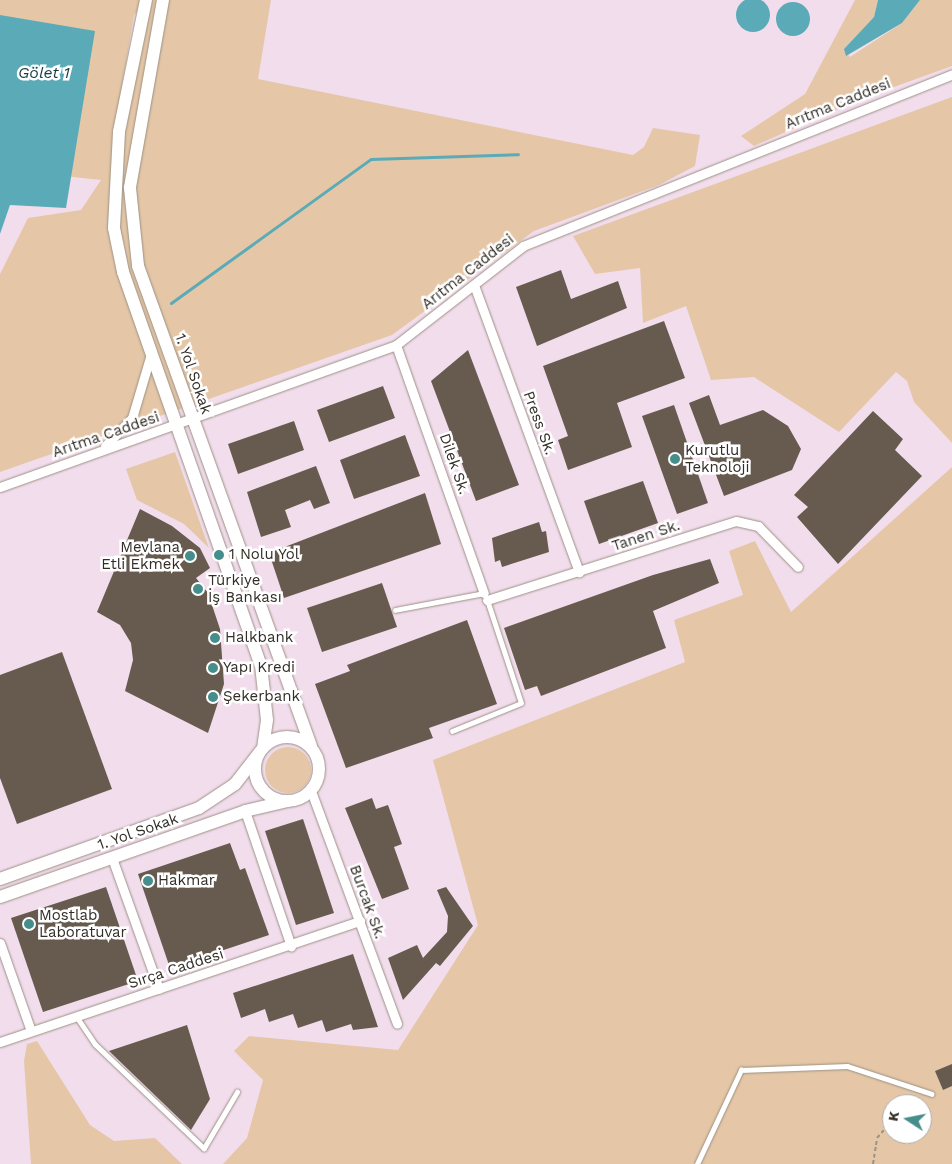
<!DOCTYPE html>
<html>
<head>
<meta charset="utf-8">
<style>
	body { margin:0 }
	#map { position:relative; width:952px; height:1164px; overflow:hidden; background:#f9ecde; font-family:"Work Sans",sans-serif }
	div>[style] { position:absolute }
	.industrial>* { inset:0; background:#f2dded }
	.green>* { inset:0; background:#e5c7a7 }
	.round { border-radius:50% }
	.water>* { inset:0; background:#5aabb7 }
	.stream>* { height:3px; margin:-1.5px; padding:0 1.5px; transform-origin:1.5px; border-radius:1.5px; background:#5aabb7 }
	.building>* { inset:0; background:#665b4e }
	.path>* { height:2px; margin-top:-1px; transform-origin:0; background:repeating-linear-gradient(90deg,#9b9288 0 4px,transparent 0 6.5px) }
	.roads { filter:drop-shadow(0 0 1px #9d9183) drop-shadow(0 0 1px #9d9183) }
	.lane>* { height:4.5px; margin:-2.25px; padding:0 2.25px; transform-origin:2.25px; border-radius:2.25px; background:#fff }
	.street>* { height:9px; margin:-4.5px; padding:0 4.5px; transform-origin:4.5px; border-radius:4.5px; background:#fff }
	.secondary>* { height:12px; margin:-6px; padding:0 6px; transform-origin:6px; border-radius:6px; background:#fff }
	.secondary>.ring { margin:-6px; padding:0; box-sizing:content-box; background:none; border:12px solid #fff; border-radius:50% }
	.dots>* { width:14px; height:14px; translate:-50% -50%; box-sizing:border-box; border:2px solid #fff; border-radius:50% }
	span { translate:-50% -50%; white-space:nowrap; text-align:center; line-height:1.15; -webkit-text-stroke:5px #fff; paint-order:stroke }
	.street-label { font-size:15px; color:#322d27 }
	.poi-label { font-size:15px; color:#322d27 }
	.left { translate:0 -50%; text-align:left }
	.right { translate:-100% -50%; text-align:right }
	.water-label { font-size:16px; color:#173d43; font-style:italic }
	.north { position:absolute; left:882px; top:1094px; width:50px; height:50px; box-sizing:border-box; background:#fff; border:1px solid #adaba9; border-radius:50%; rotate:281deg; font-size:14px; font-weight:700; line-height:20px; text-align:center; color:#322d27 }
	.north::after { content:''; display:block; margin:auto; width:18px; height:22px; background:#468e8b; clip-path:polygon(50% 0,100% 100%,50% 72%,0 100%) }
</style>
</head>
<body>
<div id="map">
	<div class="industrial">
		<div style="clip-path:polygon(evenodd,0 0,952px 0,952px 1164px,0 1164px,0 0,892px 1104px,922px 1104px,922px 1134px,892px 1134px,892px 1104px)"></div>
	</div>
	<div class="green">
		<div style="clip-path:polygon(evenodd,0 0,271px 0,258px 79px,633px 155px,644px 147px,653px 128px,700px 135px,695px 166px,659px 185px,534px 231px,392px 335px,0 472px,0 274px,28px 218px,81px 210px,101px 180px,54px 175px,0 38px,0 0,138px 11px,119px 103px,134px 15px,138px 11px)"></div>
		<div style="clip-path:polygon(855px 0,878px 0,874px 17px,844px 49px,850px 57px,902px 23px,920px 0,952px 0,952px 66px,858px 100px,754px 146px,741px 136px,805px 94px)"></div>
		<div style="clip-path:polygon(952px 97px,952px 443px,914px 402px,907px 381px,896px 372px,839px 432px,754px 377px,711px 380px,686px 306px,643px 323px,640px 268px,595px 274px,573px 236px)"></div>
		<div style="clip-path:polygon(175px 452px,209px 548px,184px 524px,137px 500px,126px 469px)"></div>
		<div style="clip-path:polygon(evenodd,952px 467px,952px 1164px,223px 1164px,247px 1138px,263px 1080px,234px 1051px,249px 1036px,398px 1050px,478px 925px,433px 760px,685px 662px,674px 620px,743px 595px,729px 551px,755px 541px,791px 612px,952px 467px,892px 1104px,922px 1104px,922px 1134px,892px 1134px,892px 1104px)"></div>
		<div class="round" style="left:265px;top:747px;width:46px;height:46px"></div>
		<div style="clip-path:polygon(37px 1041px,90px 1125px,114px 1141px,155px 1138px,182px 1164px,31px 1164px,24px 1061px,27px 1044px)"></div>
	</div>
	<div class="water">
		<div class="round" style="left:736px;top:-2px;width:34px;height:34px"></div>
		<div style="clip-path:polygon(878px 0,920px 0,902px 23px,846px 56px,844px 49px,874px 17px)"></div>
		<div class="round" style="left:776px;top:2px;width:34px;height:34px"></div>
		<div style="clip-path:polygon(0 15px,95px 31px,66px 208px,10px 205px,0 234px)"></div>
	</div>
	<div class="stream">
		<div style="left:171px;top:303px;width:246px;rotate:-35.8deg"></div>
		<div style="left:371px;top:159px;width:147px;rotate:-1.9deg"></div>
	</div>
	<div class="building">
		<div style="clip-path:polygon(561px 270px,571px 299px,618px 281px,627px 308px,537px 346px,516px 287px)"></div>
		<div style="clip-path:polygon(664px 321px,685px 378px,617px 403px,632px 447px,568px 470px,558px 440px,568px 436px,543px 366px)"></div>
		<div style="clip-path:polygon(468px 350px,519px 485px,476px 501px,431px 381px)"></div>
		<div style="clip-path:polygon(383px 386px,395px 418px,329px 442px,317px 410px)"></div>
		<div style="clip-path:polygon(709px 395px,720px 425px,763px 410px,788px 426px,801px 449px,792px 470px,724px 496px,689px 403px)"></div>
		<div style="clip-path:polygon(674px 405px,708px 503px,677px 514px,642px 416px)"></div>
		<div style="clip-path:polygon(873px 411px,903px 439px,895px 450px,922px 476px,838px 564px,797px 517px,808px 507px,794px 495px)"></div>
		<div style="clip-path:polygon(294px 421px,304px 450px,238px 474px,228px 444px)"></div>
		<div style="clip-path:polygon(405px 435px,420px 476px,354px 499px,340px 460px)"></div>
		<div style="clip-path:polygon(316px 466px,330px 503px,314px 509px,310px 500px,285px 510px,291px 527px,261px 537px,247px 492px)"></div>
		<div style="clip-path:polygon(643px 481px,658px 523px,599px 544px,584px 501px)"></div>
		<div style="clip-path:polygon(425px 493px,441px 544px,284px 598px,269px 553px)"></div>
		<div style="clip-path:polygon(140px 509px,172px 526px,200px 548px,210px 568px,196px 578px,208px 593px,220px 629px,224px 684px,208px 733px,125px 691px,133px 660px,131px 643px,120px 625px,97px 612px)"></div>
		<div style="clip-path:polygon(539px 522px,542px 532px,546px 531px,549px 552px,502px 567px,500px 560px,495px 562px,492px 538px)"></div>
		<div style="clip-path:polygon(710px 559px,719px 583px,653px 611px,666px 648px,541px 696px,537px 686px,525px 690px,504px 628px,653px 575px)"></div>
		<div style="clip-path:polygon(382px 583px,397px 627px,322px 652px,307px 608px)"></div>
		<div style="clip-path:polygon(467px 620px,497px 704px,429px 728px,433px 738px,346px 768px,315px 684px,350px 671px,347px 665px)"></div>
		<div style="clip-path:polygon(62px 652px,112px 789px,17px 824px,0 778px,0 675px)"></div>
		<div style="clip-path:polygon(372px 798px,376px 809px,388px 805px,402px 844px,394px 847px,409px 889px,382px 899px,345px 808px)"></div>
		<div style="clip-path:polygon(303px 819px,334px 913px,296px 925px,265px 831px)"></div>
		<div style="clip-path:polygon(230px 843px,240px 870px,245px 868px,269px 935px,170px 968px,138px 874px)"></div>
		<div style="clip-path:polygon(106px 887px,138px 981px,43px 1012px,11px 918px)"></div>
		<div style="clip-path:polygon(446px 887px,473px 926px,440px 966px,436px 963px,403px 1000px,388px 958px,417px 945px,423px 958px,447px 932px,448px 916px,437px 890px)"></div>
		<div style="clip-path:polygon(353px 954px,378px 1027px,353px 1030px,351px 1024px,326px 1032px,322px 1020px,298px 1028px,293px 1014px,269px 1022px,265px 1009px,241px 1018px,233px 993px)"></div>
		<div style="clip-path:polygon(187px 1025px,210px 1099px,191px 1130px,109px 1051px)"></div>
		<div style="clip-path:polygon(952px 1064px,952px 1086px,943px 1090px,935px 1071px)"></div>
	</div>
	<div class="path">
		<div style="left:913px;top:1104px;width:10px;rotate:-24deg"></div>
		<div style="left:873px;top:1164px;width:26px;rotate:-81deg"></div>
		<div style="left:877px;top:1138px;width:23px;rotate:-49deg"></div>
	</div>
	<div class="roads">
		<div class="lane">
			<div style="left:395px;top:610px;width:91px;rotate:-10.8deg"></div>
			<div style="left:452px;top:731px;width:74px;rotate:-22.1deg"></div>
			<div style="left:521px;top:703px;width:108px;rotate:-108.3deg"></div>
			<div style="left:77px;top:1017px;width:32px;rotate:56deg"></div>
			<div style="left:95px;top:1044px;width:151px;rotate:43.7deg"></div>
			<div style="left:204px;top:1148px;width:65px;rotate:-59.5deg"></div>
			<div style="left:697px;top:1164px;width:104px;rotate:-64.9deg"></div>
			<div style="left:741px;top:1070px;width:106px;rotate:-2.2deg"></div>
			<div style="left:847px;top:1066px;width:89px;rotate:18.2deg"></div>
		</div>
		<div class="street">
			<div style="left:474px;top:285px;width:306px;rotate:69.9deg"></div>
			<div style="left:396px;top:345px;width:263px;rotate:70.5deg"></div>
			<div style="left:105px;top:446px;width:39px;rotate:-46deg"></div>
			<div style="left:132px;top:418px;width:67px;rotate:-73.5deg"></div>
			<div style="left:0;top:487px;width:421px;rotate:-19.7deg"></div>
			<div style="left:396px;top:345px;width:161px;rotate:-37.9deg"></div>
			<div style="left:523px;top:246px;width:462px;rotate:-21.8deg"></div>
			<div style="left:487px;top:600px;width:261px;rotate:-17.6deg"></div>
			<div style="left:736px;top:521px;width:23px;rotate:13deg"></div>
			<div style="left:758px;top:526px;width:57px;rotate:45.7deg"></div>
			<div style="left:311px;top:791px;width:248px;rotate:69.7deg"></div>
			<div style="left:245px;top:811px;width:143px;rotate:71.2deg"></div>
			<div style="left:112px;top:858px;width:139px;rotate:70.3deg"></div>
			<div style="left:0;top:943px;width:93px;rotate:70.6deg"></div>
			<div style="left:0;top:1042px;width:380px;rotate:-18.6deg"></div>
		</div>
		<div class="secondary">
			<div style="left:146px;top:0;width:135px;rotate:101.6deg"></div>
			<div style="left:119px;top:132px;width:96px;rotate:93deg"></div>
			<div style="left:114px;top:228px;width:45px;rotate:78.4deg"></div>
			<div style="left:123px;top:272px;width:417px;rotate:70.7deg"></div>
			<div style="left:261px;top:665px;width:55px;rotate:83.8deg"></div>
			<div style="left:267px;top:720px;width:28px;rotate:98deg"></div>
			<div style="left:163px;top:0;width:191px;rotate:100deg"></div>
			<div style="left:130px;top:188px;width:78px;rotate:84.1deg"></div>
			<div style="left:138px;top:266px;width:510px;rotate:70.18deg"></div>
			<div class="ring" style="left:255px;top:737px;width:52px;height:52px"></div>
			<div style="left:0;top:879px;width:211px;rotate:-19.6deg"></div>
			<div style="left:199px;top:808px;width:43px;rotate:-33.7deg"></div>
			<div style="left:235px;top:784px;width:39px;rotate:-52deg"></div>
			<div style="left:0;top:897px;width:260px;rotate:-19.3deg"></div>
			<div style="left:245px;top:811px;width:44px;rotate:-13.1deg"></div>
		</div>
	</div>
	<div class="dots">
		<div style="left:675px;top:459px;background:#468e8b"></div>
		<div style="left:219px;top:555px;background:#468e8b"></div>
		<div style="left:190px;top:556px;background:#468e8b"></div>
		<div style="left:198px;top:589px;background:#468e8b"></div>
		<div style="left:215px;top:638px;background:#468e8b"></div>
		<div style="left:213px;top:668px;background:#468e8b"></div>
		<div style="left:213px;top:697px;background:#468e8b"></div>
		<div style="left:148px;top:881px;background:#468e8b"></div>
		<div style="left:29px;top:924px;background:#468e8b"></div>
	</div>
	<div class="street-label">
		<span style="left:838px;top:104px;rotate:-22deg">Arıtma Caddesi</span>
		<span style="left:468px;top:272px;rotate:-38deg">Arıtma Caddesi</span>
		<span style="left:193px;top:374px;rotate:71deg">1. Yol Sokak</span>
		<span style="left:539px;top:423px;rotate:70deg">Press Sk.</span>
		<span style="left:106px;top:435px;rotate:-19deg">Arıtma Caddesi</span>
		<span style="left:454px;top:464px;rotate:71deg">Dilek Sk.</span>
		<span style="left:646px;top:536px;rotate:-18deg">Tanen Sk.</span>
		<span style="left:138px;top:832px;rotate:-19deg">1. Yol Sokak</span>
		<span style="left:367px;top:902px;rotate:70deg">Burcak Sk.</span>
		<span style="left:176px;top:969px;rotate:-18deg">Sırça Caddesi</span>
	</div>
	<div class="poi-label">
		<span class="left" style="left:685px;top:459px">Kurutlu<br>Teknoloji</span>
		<span class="right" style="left:180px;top:556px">Mevlana<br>Etli Ekmek</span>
		<span class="left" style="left:229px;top:555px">1 Nolu Yol</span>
		<span class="left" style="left:208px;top:589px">Türkiye<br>İş Bankası</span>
		<span class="left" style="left:225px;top:638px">Halkbank</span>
		<span class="left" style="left:223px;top:668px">Yapı Kredi</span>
		<span class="left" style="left:223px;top:697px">Şekerbank</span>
		<span class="left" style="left:158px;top:881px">Hakmar</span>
		<span class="left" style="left:39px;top:924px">Mostlab<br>Laboratuvar</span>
	</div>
	<div class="water-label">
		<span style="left:44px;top:73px">Gölet 1</span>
	</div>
	<div class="north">K</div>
</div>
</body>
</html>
